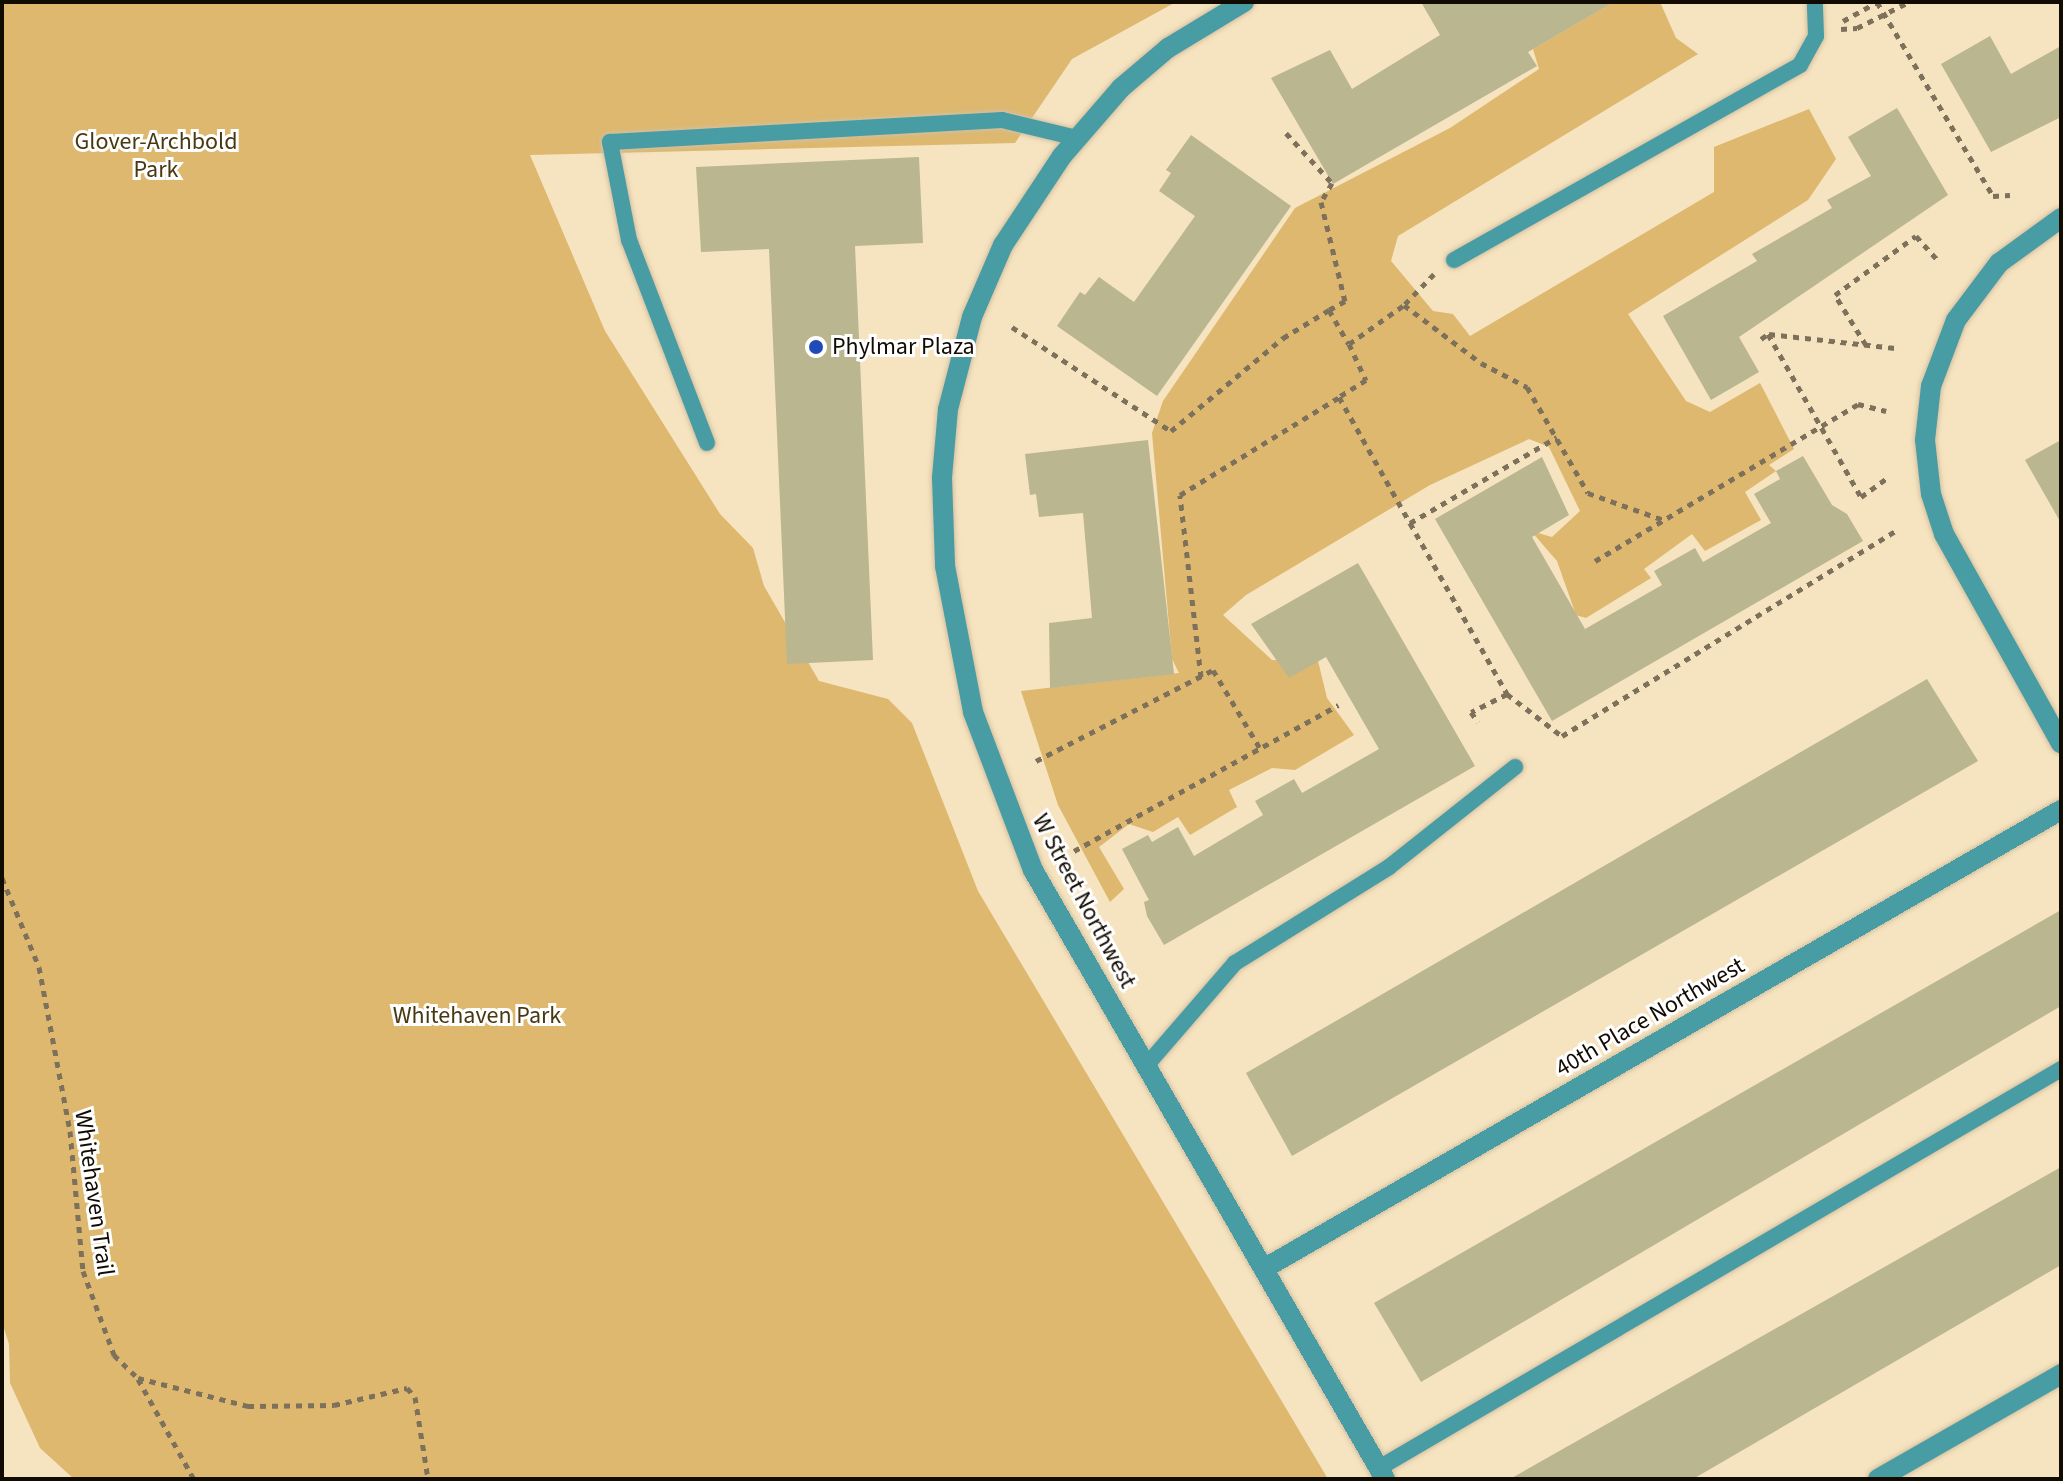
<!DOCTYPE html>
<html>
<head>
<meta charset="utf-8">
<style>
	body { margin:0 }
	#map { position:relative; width:2063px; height:1481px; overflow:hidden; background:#f6e3bf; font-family:"Source Sans 3",sans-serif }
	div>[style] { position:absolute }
	.green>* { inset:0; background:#ddb86e }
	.building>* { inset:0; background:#b9b690 }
	.path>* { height:5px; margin-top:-2.5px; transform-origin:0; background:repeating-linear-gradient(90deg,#7e715c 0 6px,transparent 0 12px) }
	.roads { filter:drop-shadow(0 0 2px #d2c0a1) drop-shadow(0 0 2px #d2c0a1) }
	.lane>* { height:16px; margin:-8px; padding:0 8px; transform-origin:8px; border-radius:8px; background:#489ca4 }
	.street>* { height:20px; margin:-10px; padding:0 10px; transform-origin:10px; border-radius:10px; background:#489ca4 }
	.dots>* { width:22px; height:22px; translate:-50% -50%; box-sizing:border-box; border:4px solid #fff; border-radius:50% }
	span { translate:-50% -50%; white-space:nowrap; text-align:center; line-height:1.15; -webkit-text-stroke:6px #fff; paint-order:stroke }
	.park-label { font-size:24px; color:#4a3811 }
	.poi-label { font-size:24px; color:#120b02 }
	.left { translate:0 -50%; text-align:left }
	.street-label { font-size:24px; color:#120b02 }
	.frame { position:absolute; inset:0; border:4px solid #120b02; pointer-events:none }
</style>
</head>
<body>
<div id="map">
	<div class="green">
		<div style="clip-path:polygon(2px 2px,1176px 2px,1072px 59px,1015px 143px,530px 155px,605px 331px,720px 514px,753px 548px,764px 586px,819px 681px,888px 699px,912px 723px,978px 891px,1328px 1479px,74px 1479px,40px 1448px,10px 1383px,9px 1344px,2px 1322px)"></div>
		<div style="clip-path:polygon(1614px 2px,1660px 2px,1676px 38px,1698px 54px,1398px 236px,1391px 261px,1433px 311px,1453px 314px,1470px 336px,1714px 192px,1714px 147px,1809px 109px,1836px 159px,1808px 200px,1628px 314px,1686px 401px,1710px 412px,1760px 383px,1794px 449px,1769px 465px,1776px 471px,1745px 492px,1761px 520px,1705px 551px,1692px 534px,1644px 569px,1651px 578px,1586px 618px,1576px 615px,1557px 561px,1531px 531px,1552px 537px,1580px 511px,1549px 447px,1529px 439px,1430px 485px,1246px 595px,1223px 615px,1272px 660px,1318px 661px,1327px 698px,1354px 735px,1295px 770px,1272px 768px,1229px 790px,1237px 807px,1190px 835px,1178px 817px,1153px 832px,1129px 824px,1099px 847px,1124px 889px,1110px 902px,1058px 805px,1021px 691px,1179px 673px,1172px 659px,1152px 433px,1163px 401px,1295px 208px,1450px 128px,1539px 69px,1533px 49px)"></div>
	</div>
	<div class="building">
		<div style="clip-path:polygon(1421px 2px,1614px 2px,1528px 52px,1537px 66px,1333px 184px,1271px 78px,1330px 50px,1352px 89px,1440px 35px)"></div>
		<div style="clip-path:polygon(1990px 36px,2011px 74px,2061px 46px,2061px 117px,1991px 152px,1941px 64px)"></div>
		<div style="clip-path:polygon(1897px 108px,1948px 195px,1739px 337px,1759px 372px,1711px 400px,1663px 316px,1757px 261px,1752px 254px,1832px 208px,1827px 200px,1871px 176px,1848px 137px)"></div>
		<div style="clip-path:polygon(1191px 135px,1291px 206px,1157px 396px,1057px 326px,1080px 292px,1085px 295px,1099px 277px,1134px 302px,1195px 216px,1159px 191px,1171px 173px,1166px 170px)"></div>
		<div style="clip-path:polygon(919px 157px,923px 243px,855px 246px,873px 660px,787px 664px,769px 249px,701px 252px,696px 167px)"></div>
		<div style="clip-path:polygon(1148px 440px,1174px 674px,1050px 688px,1049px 623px,1092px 618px,1083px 513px,1039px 517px,1036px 494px,1030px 495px,1025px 454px)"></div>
		<div style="clip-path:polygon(2061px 440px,2061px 523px,2025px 460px)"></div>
		<div style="clip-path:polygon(1803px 456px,1832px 505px,1847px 514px,1863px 541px,1552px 721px,1435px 519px,1542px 457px,1569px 515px,1532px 537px,1585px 629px,1662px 585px,1654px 571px,1695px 548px,1703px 562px,1771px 523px,1754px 494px,1780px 479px,1776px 471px)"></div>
		<div style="clip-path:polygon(1358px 563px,1475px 766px,1164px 945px,1147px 916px,1144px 902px,1149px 900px,1122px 849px,1148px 835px,1152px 842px,1178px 827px,1194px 856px,1263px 815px,1255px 801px,1294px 779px,1302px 793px,1379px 749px,1326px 657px,1289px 678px,1251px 624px)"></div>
		<div style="clip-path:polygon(1927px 679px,1978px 761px,1292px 1156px,1246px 1073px)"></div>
		<div style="clip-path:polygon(2061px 910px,2061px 1006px,1421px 1382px,1374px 1303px)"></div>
		<div style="clip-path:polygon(2061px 1167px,2061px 1265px,1693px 1479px,1510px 1479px)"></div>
	</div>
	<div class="path">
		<div style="left:1877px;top:2px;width:226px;rotate:59.1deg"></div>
		<div style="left:1993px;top:196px;width:17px;rotate:-3deg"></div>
		<div style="left:1843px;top:21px;width:39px;rotate:-29deg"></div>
		<div style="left:1841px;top:29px;width:16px;rotate:-4deg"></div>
		<div style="left:1857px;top:28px;width:58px;rotate:-26.6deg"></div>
		<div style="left:1286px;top:133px;width:68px;rotate:47.4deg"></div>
		<div style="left:1332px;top:183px;width:22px;rotate:120deg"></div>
		<div style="left:1321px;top:202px;width:102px;rotate:76.4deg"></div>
		<div style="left:1345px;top:301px;width:18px;rotate:151deg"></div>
		<div style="left:1329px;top:310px;width:39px;rotate:60deg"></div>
		<div style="left:1349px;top:344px;width:67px;rotate:-35.3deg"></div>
		<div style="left:1434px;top:274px;width:43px;rotate:134.1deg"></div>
		<div style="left:1404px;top:305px;width:96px;rotate:37deg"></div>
		<div style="left:1481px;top:363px;width:52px;rotate:27.6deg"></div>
		<div style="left:1527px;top:387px;width:122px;rotate:60.1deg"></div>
		<div style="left:1588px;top:493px;width:81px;rotate:19.6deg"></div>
		<div style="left:1012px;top:327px;width:190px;rotate:33.2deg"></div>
		<div style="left:1171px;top:431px;width:146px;rotate:-39.7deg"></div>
		<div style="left:1283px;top:338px;width:54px;rotate:-31.3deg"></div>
		<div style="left:1769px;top:334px;width:127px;rotate:6.3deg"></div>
		<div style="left:1761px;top:339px;width:9px;rotate:-36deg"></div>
		<div style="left:1768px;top:334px;width:188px;rotate:60.3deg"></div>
		<div style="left:1861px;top:497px;width:31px;rotate:-36deg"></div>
		<div style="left:1349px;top:344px;width:40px;rotate:65deg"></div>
		<div style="left:1366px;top:380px;width:32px;rotate:148deg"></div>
		<div style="left:1339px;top:397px;width:145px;rotate:60.6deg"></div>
		<div style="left:1410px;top:523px;width:170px;rotate:-30.3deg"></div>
		<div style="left:1866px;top:345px;width:59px;rotate:-121.8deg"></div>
		<div style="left:1835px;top:295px;width:100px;rotate:-36.1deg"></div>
		<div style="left:1916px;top:236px;width:36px;rotate:48deg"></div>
		<div style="left:1410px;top:523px;width:197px;rotate:60.4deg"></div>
		<div style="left:1507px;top:694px;width:40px;rotate:153.4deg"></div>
		<div style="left:1471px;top:712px;width:12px;rotate:55deg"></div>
		<div style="left:1595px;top:561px;width:306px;rotate:-30.8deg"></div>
		<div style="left:1858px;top:404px;width:29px;rotate:14deg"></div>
		<div style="left:1201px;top:677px;width:183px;rotate:-96.6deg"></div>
		<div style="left:1180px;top:495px;width:187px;rotate:-31.6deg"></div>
		<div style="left:1507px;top:694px;width:69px;rotate:37.4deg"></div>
		<div style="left:1562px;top:736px;width:395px;rotate:-31.6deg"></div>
		<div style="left:1036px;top:761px;width:199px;rotate:-27.2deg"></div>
		<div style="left:1213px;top:670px;width:93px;rotate:59deg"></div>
		<div style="left:1074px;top:851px;width:302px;rotate:-28.9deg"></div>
		<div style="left:2px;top:878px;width:96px;rotate:67.4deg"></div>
		<div style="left:39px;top:967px;width:167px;rotate:79.3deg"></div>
		<div style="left:70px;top:1131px;width:141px;rotate:84.7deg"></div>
		<div style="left:83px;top:1271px;width:90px;rotate:69.7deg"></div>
		<div style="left:114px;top:1355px;width:33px;rotate:44deg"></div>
		<div style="left:138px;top:1378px;width:114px;rotate:14.3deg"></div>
		<div style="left:248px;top:1406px;width:86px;rotate:-0.7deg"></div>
		<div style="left:334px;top:1405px;width:75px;rotate:-13.1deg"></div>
		<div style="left:407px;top:1388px;width:12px;rotate:48deg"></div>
		<div style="left:415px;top:1397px;width:83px;rotate:81deg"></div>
		<div style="left:138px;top:1379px;width:115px;rotate:60.8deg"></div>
	</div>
	<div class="roads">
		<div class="lane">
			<div style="left:1454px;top:260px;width:397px;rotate:-29.4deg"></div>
			<div style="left:1800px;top:65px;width:33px;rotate:-61deg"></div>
			<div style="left:1816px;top:36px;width:34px;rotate:-92deg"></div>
			<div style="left:707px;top:443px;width:217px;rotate:-111deg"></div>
			<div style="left:629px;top:240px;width:100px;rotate:-101deg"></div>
			<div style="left:610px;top:142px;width:393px;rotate:-3.2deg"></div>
			<div style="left:1002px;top:120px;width:77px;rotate:13.5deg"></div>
			<div style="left:1146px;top:1066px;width:136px;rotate:-49.2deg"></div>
			<div style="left:1235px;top:963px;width:181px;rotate:-31.9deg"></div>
			<div style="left:1389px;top:867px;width:161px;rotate:-38.4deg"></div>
			<div style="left:1379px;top:1468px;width:790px;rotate:-30.33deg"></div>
		</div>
		<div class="street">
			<div style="left:1244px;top:2px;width:89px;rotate:148.8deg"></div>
			<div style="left:1168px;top:48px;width:62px;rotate:139.6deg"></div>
			<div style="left:1121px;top:88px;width:90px;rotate:130.9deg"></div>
			<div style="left:1062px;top:156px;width:107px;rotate:123.5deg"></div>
			<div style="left:1003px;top:245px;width:78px;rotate:113.3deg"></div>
			<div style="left:972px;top:317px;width:95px;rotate:104.6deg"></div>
			<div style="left:948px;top:409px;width:69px;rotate:95deg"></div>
			<div style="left:942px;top:478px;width:88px;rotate:88deg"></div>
			<div style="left:945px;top:566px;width:149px;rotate:79.1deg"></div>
			<div style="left:973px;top:712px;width:169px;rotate:69.2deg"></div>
			<div style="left:1033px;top:870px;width:703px;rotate:59.97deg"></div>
			<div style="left:2061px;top:218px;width:77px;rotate:144deg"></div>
			<div style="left:1999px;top:263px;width:71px;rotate:127deg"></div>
			<div style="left:1956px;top:320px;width:71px;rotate:110.7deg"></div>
			<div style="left:1931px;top:386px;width:54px;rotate:96.3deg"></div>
			<div style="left:1925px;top:440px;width:54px;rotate:83.7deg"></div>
			<div style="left:1931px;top:494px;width:42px;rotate:72deg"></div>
			<div style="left:1944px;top:534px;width:240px;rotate:60.8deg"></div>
			<div style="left:1265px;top:1268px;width:918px;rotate:-29.92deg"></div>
			<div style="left:1878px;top:1479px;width:211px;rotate:-29.8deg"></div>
		</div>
	</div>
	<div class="dots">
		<div style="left:816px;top:347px;background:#1e4bb8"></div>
	</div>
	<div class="park-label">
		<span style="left:156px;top:156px">Glover-Archbold<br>Park</span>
		<span style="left:477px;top:1016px">Whitehaven Park</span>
	</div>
	<div class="poi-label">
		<span class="left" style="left:832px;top:347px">Phylmar Plaza</span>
	</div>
	<div class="street-label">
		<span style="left:1084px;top:901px;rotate:62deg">W Street Northwest</span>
		<span style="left:1650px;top:1017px;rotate:-30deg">40th Place Northwest</span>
		<span style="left:94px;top:1193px;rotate:82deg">Whitehaven Trail</span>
	</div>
	<div class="frame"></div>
</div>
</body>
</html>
